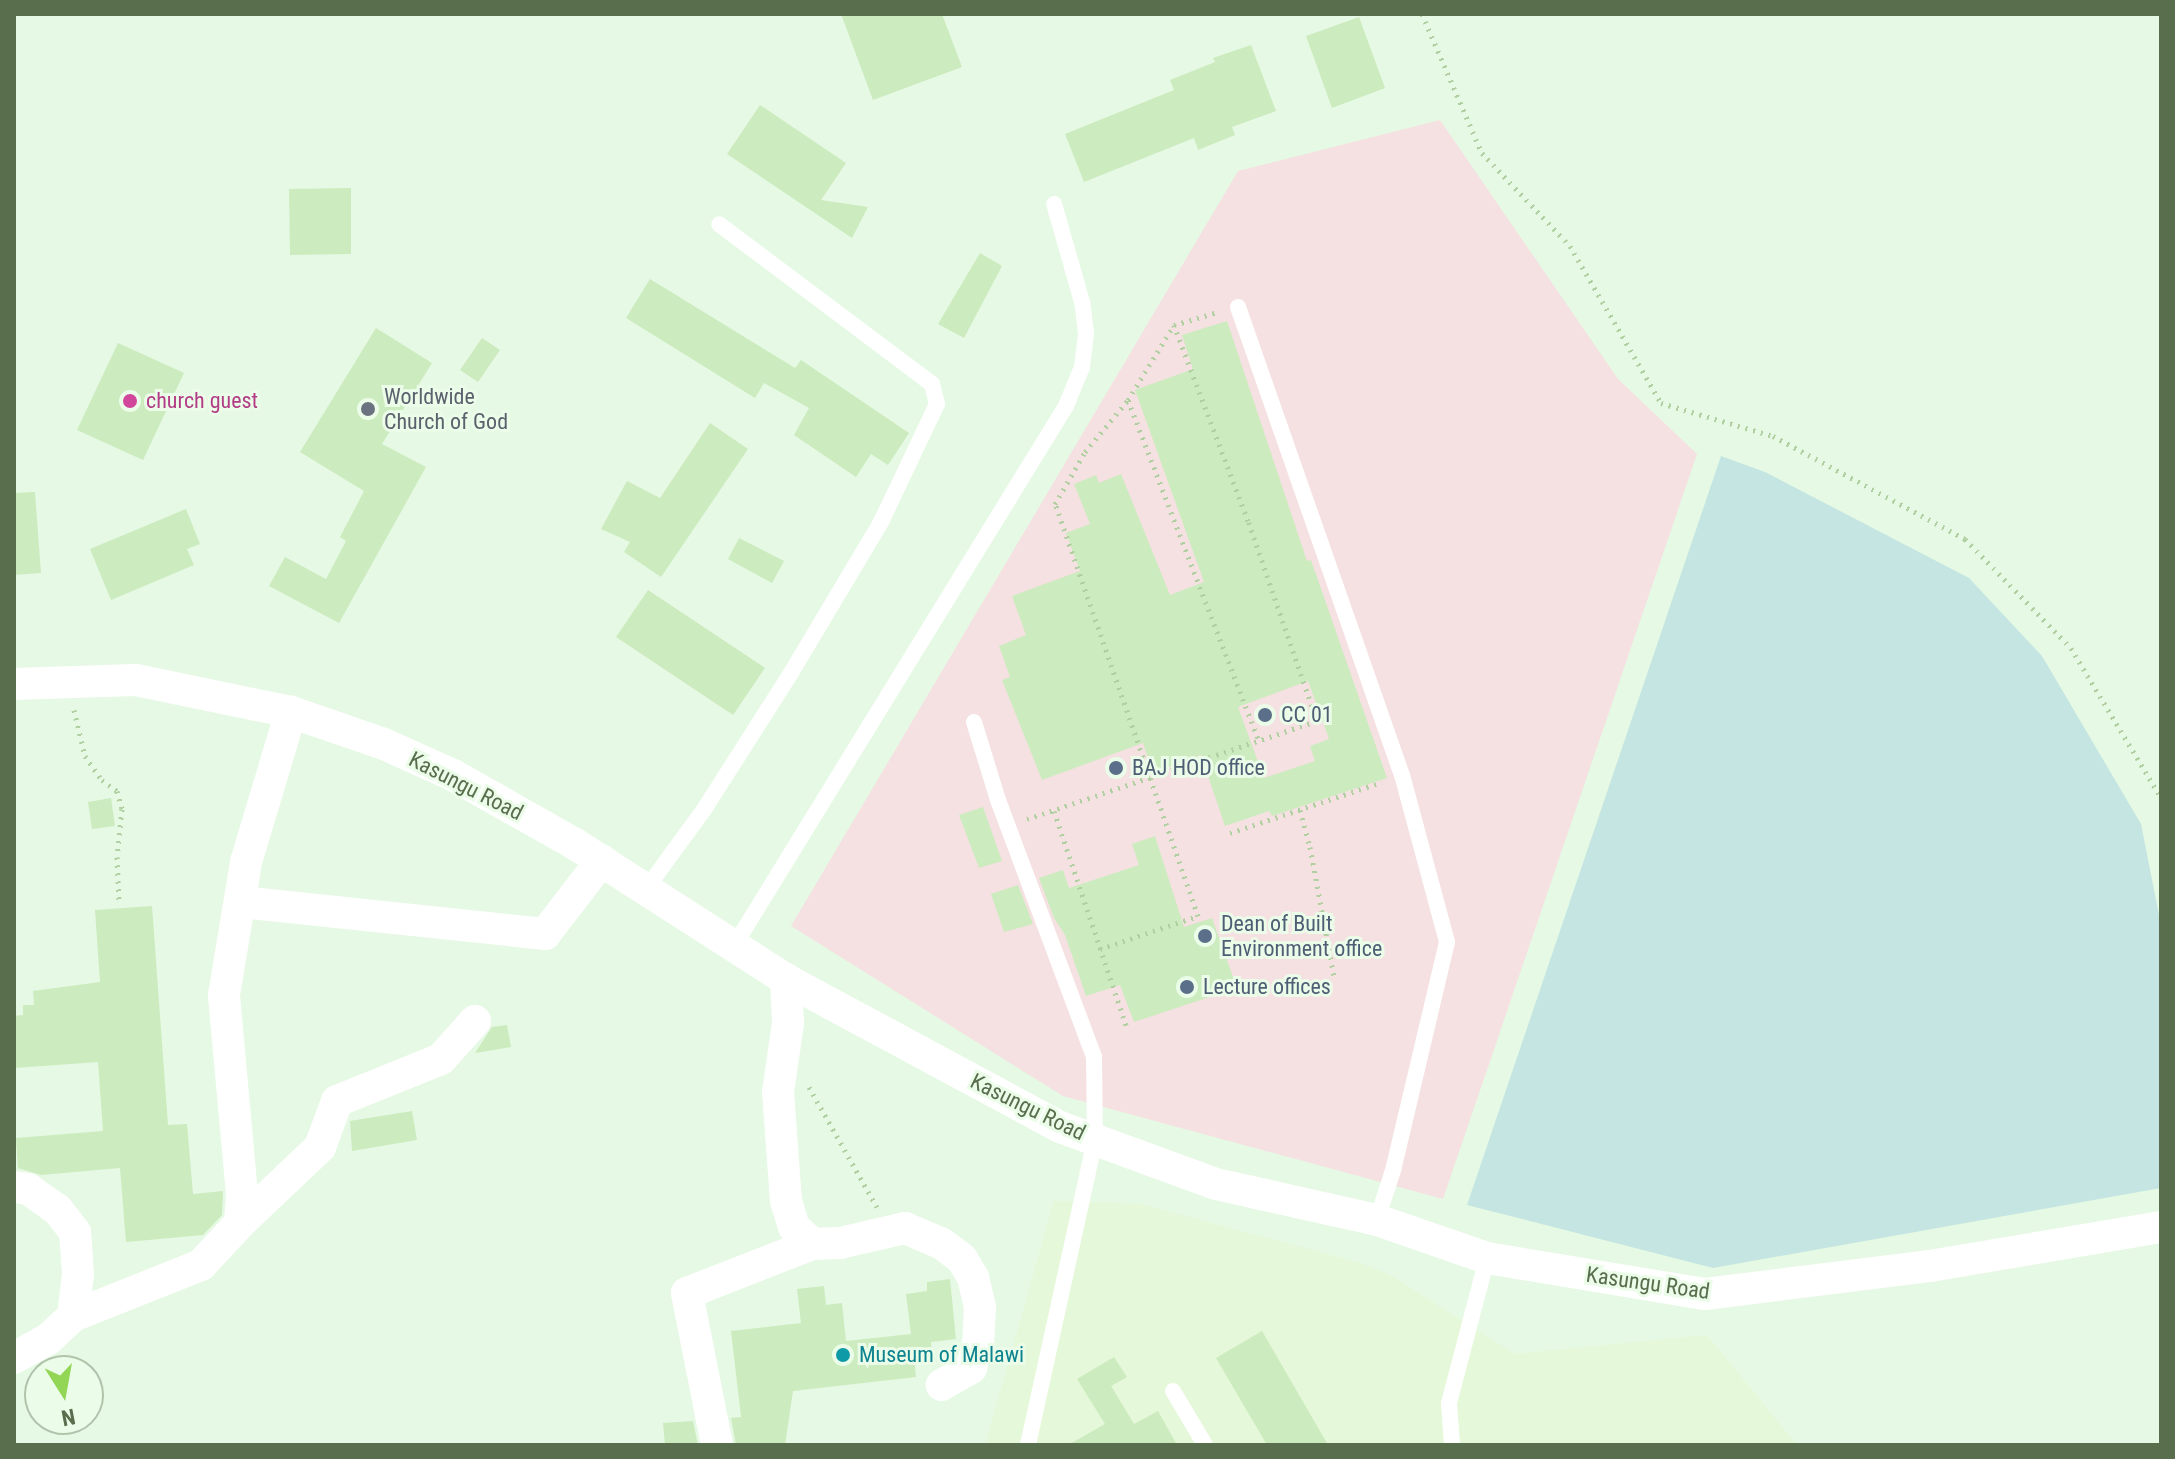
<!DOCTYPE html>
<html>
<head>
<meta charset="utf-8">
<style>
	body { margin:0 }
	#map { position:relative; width:2175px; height:1459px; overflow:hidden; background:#e6f9e4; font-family:"Roboto Condensed",sans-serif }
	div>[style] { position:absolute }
	.commercial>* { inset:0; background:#e5f8d9 }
	.education>* { inset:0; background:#f5e1e2 }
	.green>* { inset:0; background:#c4e5e1 }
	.building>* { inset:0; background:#ccebbe }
	.path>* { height:5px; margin-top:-2.5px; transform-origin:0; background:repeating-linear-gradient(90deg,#b0d0a2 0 2px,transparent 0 8px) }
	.service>* { height:16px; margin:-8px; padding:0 8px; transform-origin:8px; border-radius:8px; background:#fff }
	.minor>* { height:32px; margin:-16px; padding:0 16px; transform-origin:16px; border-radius:16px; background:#fff }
	.dots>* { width:22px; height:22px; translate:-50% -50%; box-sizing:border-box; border:4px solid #ebfde9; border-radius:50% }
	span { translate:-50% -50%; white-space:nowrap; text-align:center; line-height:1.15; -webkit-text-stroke:6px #ebfde9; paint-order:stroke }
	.worship-label { font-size:22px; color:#5b616d }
	.left { translate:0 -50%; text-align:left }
	.hotel-label { font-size:22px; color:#b23c85 }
	.service-label { font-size:22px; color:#4e5e75 }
	.street-label { font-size:22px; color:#586e4d }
	.culture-label { font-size:22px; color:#0d838f }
	.frame { position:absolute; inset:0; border:16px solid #586e4d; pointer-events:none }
	.north { position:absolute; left:24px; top:1355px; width:80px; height:80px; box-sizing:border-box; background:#ebfde9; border:2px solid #b0c4ab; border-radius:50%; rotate:169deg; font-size:22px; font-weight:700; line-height:32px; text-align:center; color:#586e4d }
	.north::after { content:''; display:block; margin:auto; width:28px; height:36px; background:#93d656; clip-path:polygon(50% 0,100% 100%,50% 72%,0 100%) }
</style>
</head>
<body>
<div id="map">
	<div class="commercial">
		<div style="clip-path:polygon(1054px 1201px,1140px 1204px,1357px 1262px,1390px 1275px,1515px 1354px,1707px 1335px,1797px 1445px,985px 1445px)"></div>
	</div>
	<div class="education">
		<div style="clip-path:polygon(1440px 120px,1618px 379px,1697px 454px,1443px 1199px,1063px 1096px,791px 926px,1238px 171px)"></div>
	</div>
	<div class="green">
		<div style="clip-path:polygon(1721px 456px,1765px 472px,1969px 578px,2042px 656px,2141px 824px,2161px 925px,2161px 1188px,1713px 1268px,1467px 1205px)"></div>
	</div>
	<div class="building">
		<div style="clip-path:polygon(841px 14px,942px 14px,962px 67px,873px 100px)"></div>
		<div style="clip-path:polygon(1359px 17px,1385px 88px,1332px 108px,1306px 36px)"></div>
		<div style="clip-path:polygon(1251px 45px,1276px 111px,1232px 127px,1235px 135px,1198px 150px,1194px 138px,1084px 182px,1065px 134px,1174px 90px,1170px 80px,1215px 62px,1213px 58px)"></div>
		<div style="clip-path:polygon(760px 105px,846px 163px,821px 200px,868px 207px,852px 238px,727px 154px)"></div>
		<div style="clip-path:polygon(351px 188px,351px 254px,290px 255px,289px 189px)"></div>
		<div style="clip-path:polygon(980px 253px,1002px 266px,964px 338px,938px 324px)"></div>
		<div style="clip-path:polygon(650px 279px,795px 368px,801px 360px,909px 433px,888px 465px,871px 454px,856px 477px,794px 435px,809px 408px,764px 383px,755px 398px,626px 318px)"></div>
		<div style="clip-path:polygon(evenodd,1227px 321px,1307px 561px,1311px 560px,1387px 778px,1272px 816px,1269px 811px,1225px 826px,1201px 755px,1153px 773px,1143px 743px,1042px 780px,1002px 680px,1010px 677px,999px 646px,1026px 635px,1012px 596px,1080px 571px,1066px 533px,1090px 524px,1074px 484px,1096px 475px,1099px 483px,1121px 474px,1170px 595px,1204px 582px,1135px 390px,1193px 369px,1182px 335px,1227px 321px,1308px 681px,1329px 739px,1310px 746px,1315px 761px,1264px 778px,1238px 707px,1308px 681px)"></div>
		<div style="clip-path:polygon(376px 328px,432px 363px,382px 444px,426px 467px,339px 623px,269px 586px,285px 557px,326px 579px,346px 541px,340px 537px,364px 491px,300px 452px)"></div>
		<div style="clip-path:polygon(482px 338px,500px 350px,478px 382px,460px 370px)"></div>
		<div style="clip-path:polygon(118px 343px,184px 373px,143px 460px,77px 430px)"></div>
		<div style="clip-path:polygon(710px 423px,748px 449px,661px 577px,624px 552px,630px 542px,601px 529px,627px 481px,660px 498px)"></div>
		<div style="clip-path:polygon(35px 492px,41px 573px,14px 575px,14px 493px)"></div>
		<div style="clip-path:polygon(186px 509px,200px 544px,187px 549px,194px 565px,111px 600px,90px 549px)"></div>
		<div style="clip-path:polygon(739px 538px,784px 561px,772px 583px,728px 559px)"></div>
		<div style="clip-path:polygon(648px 590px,765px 668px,733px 715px,616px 637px)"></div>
		<div style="clip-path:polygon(111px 798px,115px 826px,92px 829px,88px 802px)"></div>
		<div style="clip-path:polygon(983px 807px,1002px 861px,979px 868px,959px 815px)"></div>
		<div style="clip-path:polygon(1155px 836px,1184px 927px,1212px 918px,1237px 988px,1134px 1022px,1120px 985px,1086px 996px,1065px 935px,1054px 918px,1039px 878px,1063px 870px,1069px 888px,1139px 865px,1132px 844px)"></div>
		<div style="clip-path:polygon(1018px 885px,1033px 924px,1004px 932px,991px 894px)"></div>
		<div style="clip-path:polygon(152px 906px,168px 1125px,187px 1124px,193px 1194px,223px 1191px,222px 1215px,203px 1235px,126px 1242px,120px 1168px,41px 1175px,18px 1168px,16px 1138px,103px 1131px,98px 1062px,14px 1068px,14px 1016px,23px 1015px,23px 1005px,34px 1005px,33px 991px,100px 982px,95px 910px)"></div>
		<div style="clip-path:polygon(507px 1025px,511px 1047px,475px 1053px,492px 1027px)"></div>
		<div style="clip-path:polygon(412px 1111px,417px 1140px,352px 1151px,350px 1121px)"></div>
		<div style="clip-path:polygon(950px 1279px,956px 1339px,931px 1342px,932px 1355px,914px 1357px,916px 1377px,793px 1391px,785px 1445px,736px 1445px,731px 1418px,741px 1417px,731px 1331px,801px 1323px,797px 1289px,824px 1286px,826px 1305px,842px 1303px,846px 1341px,911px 1334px,906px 1294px,927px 1291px,927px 1282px)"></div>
		<div style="clip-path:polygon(1262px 1331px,1328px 1445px,1267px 1445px,1216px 1358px)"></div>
		<div style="clip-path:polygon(1114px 1357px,1127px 1377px,1111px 1386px,1134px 1424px,1158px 1411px,1177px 1445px,1068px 1445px,1105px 1424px,1077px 1379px)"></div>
		<div style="clip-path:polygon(693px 1421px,698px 1445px,665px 1445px,663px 1423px)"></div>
	</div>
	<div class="path">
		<div style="left:1422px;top:14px;width:151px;rotate:66.7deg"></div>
		<div style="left:1482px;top:153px;width:128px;rotate:46.6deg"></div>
		<div style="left:1570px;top:246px;width:181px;rotate:59.9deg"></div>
		<div style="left:1661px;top:403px;width:117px;rotate:16.4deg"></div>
		<div style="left:1773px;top:436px;width:218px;rotate:28.2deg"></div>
		<div style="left:1965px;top:539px;width:152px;rotate:45.8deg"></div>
		<div style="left:2071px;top:648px;width:175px;rotate:59deg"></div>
		<div style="left:1128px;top:400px;width:366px;rotate:69deg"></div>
		<div style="left:74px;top:710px;width:47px;rotate:76.6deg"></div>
		<div style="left:85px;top:756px;width:29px;rotate:55deg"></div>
		<div style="left:102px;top:780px;width:19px;rotate:36deg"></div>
		<div style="left:117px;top:791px;width:19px;rotate:74deg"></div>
		<div style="left:122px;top:809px;width:48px;rotate:95.9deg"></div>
		<div style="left:117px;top:857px;width:44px;rotate:87.4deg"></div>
		<div style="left:1300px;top:810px;width:38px;rotate:75deg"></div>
		<div style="left:1310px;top:847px;width:131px;rotate:79.5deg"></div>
		<div style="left:1054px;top:811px;width:229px;rotate:71.4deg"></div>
		<div style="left:1027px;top:819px;width:306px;rotate:-18.7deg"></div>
		<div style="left:1317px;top:721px;width:212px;rotate:-109deg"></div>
		<div style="left:1248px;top:521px;width:210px;rotate:-110.7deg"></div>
		<div style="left:1174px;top:325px;width:46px;rotate:-16.5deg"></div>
		<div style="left:1230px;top:833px;width:160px;rotate:-18.5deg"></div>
		<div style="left:1100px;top:949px;width:103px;rotate:-18.6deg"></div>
		<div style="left:1198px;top:916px;width:436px;rotate:-109.1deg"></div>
		<div style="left:1055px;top:504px;width:60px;rotate:-60deg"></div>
		<div style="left:1085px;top:452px;width:67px;rotate:-50.4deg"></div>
		<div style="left:1128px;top:400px;width:88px;rotate:-58.5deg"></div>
		<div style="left:809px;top:1087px;width:138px;rotate:60.5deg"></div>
	</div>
	<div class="service">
		<div style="left:1238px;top:307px;width:496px;rotate:70.7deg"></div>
		<div style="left:1402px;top:775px;width:173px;rotate:74.9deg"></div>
		<div style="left:1447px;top:942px;width:231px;rotate:103.3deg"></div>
		<div style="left:1394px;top:1167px;width:56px;rotate:107.8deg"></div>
		<div style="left:974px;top:722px;width:82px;rotate:72.9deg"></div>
		<div style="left:998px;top:800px;width:274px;rotate:69.5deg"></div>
		<div style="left:1094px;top:1057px;width:83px;rotate:89.3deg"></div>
		<div style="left:1095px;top:1140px;width:312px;rotate:102.4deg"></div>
		<div style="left:646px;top:889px;width:100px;rotate:-53.9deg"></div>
		<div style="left:705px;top:808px;width:160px;rotate:-57.5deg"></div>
		<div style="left:791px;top:673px;width:176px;rotate:-59.2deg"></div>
		<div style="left:881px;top:522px;width:131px;rotate:-64.6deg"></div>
		<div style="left:937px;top:404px;width:21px;rotate:-104deg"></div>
		<div style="left:932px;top:384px;width:266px;rotate:-143.1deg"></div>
		<div style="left:734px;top:946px;width:634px;rotate:-58.42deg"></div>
		<div style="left:1066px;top:406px;width:42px;rotate:-67.7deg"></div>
		<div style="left:1082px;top:367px;width:34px;rotate:-83deg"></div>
		<div style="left:1086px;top:333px;width:31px;rotate:-97deg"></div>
		<div style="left:1082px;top:302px;width:102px;rotate:-105.9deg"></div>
		<div style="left:1173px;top:1391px;width:63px;rotate:59.3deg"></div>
		<div style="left:1452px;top:1445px;width:42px;rotate:-94.1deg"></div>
		<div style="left:1449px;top:1403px;width:150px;rotate:-75.3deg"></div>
	</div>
	<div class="minor">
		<div style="left:14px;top:684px;width:122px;rotate:-1.9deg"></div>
		<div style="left:136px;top:680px;width:158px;rotate:11.7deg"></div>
		<div style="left:291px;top:712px;width:98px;rotate:19deg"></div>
		<div style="left:384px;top:744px;width:76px;rotate:24.2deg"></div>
		<div style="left:453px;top:775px;width:140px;rotate:29.5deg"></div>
		<div style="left:575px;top:844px;width:252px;rotate:32.7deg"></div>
		<div style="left:787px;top:980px;width:310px;rotate:28.3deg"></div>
		<div style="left:1060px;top:1127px;width:166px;rotate:20.1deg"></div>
		<div style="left:1216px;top:1184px;width:165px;rotate:12.6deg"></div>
		<div style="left:1377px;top:1220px;width:116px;rotate:19.1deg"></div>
		<div style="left:1487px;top:1258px;width:221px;rotate:9.4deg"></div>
		<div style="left:1705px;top:1294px;width:227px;rotate:-7.1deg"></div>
		<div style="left:1930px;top:1266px;width:234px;rotate:-9.6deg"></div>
		<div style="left:241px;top:902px;width:306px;rotate:6deg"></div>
		<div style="left:545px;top:934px;width:93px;rotate:-52.4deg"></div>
		<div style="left:786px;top:979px;width:44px;rotate:87.4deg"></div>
		<div style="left:788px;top:1023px;width:70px;rotate:98.2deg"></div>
		<div style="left:778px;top:1092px;width:109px;rotate:85.8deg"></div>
		<div style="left:786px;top:1201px;width:27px;rotate:73deg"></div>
		<div style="left:794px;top:1227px;width:25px;rotate:43deg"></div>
		<div style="left:812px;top:1244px;width:28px;rotate:-2deg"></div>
		<div style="left:840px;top:1243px;width:67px;rotate:-13deg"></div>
		<div style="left:905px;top:1228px;width:39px;rotate:23deg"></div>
		<div style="left:941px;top:1243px;width:26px;rotate:37deg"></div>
		<div style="left:962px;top:1259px;width:21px;rotate:59deg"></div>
		<div style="left:973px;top:1277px;width:31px;rotate:77deg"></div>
		<div style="left:980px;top:1307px;width:37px;rotate:93deg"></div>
		<div style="left:978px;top:1344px;width:25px;rotate:106deg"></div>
		<div style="left:971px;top:1368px;width:34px;rotate:150deg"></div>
		<div style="left:14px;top:1187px;width:14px;rotate:8deg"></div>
		<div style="left:28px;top:1189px;width:35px;rotate:35deg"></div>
		<div style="left:57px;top:1209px;width:29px;rotate:52deg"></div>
		<div style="left:75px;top:1232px;width:42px;rotate:85.9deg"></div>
		<div style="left:78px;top:1274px;width:42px;rotate:96.8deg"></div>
		<div style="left:73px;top:1316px;width:34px;rotate:137deg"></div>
		<div style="left:48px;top:1339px;width:39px;rotate:151deg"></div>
		<div style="left:240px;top:1223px;width:110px;rotate:-43.5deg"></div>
		<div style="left:320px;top:1147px;width:49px;rotate:-69.7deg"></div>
		<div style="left:337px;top:1101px;width:112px;rotate:-22deg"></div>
		<div style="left:441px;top:1059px;width:51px;rotate:-48.2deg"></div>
		<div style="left:73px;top:1316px;width:138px;rotate:-21.7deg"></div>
		<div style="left:201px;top:1265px;width:57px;rotate:-47.1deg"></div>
		<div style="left:240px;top:1223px;width:29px;rotate:-86deg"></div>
		<div style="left:242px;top:1194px;width:200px;rotate:-95.2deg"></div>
		<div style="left:224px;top:995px;width:135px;rotate:-80.6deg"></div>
		<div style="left:246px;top:862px;width:157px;rotate:-73.3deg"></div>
		<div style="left:717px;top:1445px;width:155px;rotate:-101.2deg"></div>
		<div style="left:687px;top:1293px;width:134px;rotate:-21.4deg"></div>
	</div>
	<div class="dots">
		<div style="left:130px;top:401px;background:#d1479c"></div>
		<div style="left:368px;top:409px;background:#6b7280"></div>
		<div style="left:1265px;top:715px;background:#5c6f8a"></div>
		<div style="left:1116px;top:768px;background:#5c6f8a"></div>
		<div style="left:1205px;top:936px;background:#5c6f8a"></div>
		<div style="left:1187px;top:987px;background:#5c6f8a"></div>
		<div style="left:843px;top:1355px;background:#0f9aa8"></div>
	</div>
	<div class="worship-label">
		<span class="left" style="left:384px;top:409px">Worldwide<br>Church of God</span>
	</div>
	<div class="hotel-label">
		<span class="left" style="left:146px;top:401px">church guest</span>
	</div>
	<div class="service-label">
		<span class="left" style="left:1281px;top:715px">CC 01</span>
		<span class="left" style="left:1132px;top:768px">BAJ HOD office</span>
		<span class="left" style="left:1221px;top:936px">Dean of Built<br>Environment office</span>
		<span class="left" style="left:1203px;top:987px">Lecture offices</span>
	</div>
	<div class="street-label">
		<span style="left:466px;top:786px;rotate:27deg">Kasungu Road</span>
		<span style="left:1028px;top:1107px;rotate:26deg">Kasungu Road</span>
		<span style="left:1648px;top:1283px;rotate:8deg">Kasungu Road</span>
	</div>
	<div class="culture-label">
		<span class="left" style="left:859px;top:1355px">Museum of Malawi</span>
	</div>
	<div class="frame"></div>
	<div class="north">N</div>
</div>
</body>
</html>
